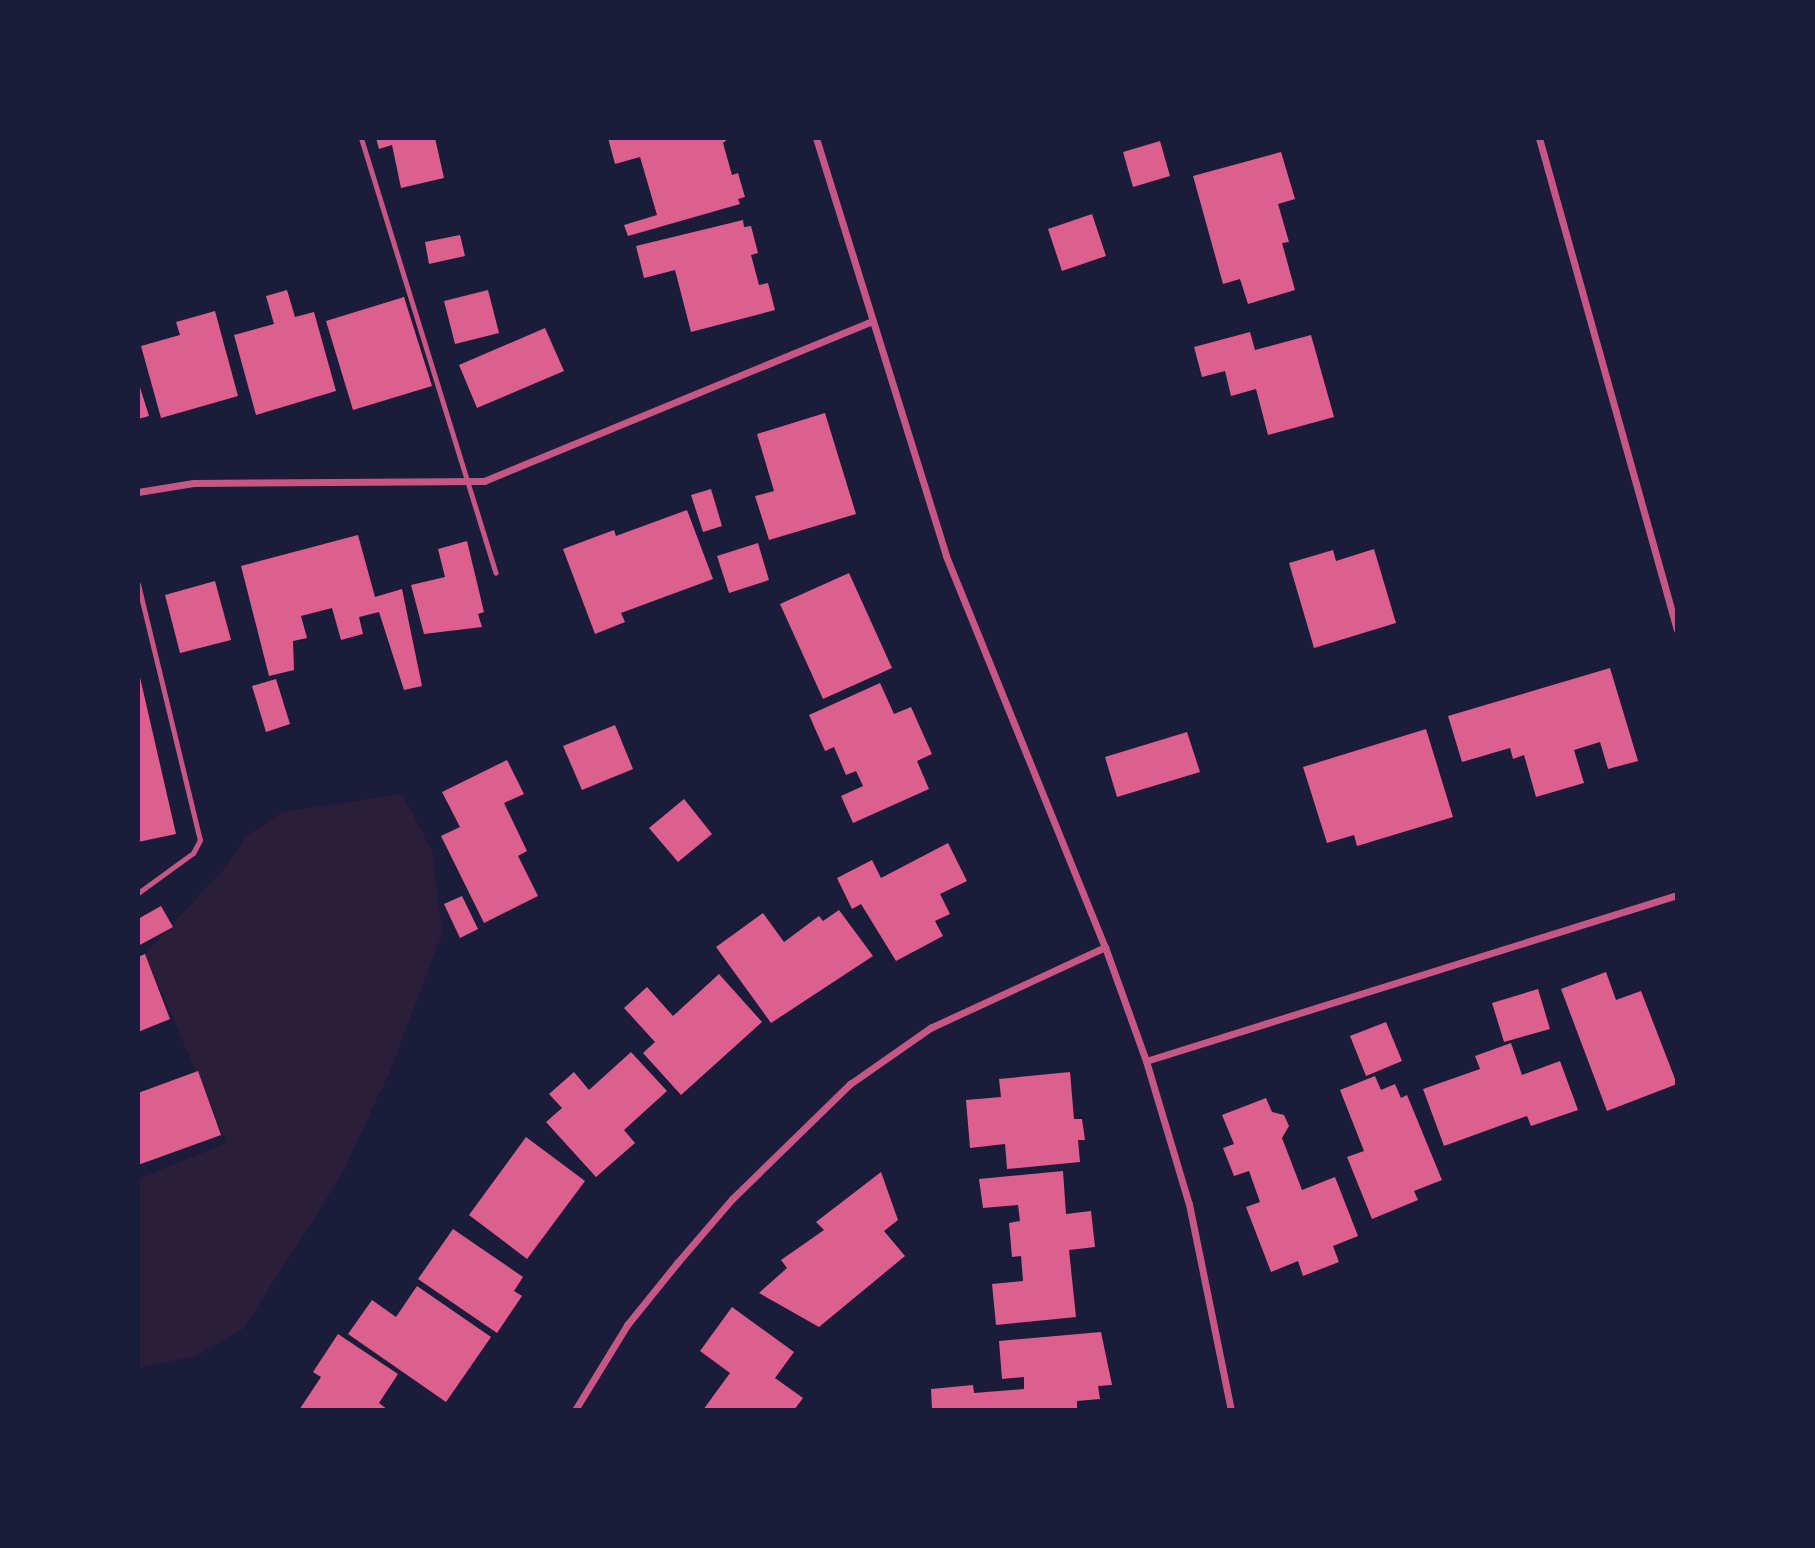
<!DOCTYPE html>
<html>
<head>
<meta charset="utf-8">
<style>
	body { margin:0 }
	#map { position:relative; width:1815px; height:1548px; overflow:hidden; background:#1b1b3a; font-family:Bitter,serif }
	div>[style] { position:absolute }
	.green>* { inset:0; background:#2a1e3b }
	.building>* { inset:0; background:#dd5f8e }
	.service>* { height:5px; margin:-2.5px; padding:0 2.5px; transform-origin:2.5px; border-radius:2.5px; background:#c65784 }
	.minor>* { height:7px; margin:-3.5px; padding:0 3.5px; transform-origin:3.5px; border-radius:3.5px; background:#c65784 }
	span { translate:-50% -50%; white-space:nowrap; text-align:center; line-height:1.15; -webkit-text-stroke:5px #1b1b3a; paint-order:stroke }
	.frame { position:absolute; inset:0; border:140px solid #1b1b3a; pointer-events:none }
</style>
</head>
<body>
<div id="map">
	<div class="green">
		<div style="clip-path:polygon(402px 794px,432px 851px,442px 934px,390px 1071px,341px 1176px,243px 1329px,196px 1356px,138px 1368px,138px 1179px,227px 1143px,145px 954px,222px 871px,248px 835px,283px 812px)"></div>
	</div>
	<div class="building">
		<div style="clip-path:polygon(376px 138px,435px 138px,444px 178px,401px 188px,392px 145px,379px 149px)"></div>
		<div style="clip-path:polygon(608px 138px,729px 138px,723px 143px,732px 175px,738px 173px,745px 197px,738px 199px,740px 204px,628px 236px,624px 225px,657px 215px,640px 157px,615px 164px)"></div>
		<div style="clip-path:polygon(1160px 141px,1170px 176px,1133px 187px,1123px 152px)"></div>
		<div style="clip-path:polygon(1281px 152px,1295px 199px,1278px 204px,1289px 242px,1282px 243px,1295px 290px,1248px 304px,1240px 279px,1223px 284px,1193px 176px)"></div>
		<div style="clip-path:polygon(1092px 214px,1106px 256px,1062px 271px,1048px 229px)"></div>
		<div style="clip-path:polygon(743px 220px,744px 227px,751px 226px,758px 253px,751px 255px,759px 285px,768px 283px,775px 310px,691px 332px,675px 270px,644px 278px,636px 246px)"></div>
		<div style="clip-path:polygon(460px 235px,465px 256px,429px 264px,425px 242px)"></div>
		<div style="clip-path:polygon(287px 290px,295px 317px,314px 312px,336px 391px,256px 415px,234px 335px,274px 324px,266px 296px)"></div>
		<div style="clip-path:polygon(488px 290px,499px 333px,455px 344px,444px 301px)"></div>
		<div style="clip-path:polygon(404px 297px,432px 386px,353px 410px,326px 321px)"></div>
		<div style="clip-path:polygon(215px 311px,238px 396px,161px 418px,141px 346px,180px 335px,176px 322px)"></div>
		<div style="clip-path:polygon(545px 328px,564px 371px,477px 408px,459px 365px)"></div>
		<div style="clip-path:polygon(1250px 332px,1255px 350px,1311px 335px,1334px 417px,1268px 435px,1256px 389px,1231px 396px,1225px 371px,1202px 377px,1194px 347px)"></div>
		<div style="clip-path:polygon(138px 381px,149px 416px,138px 419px)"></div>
		<div style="clip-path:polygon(825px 413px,856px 514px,769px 540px,755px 496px,774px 491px,757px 434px)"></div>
		<div style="clip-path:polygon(711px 489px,722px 526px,703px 532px,691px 495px)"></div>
		<div style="clip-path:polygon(687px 510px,713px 579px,621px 613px,625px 622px,595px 634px,563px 549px,614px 530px,616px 536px)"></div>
		<div style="clip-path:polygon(358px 535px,375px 597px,402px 589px,422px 686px,404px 690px,379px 612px,359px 617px,363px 634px,341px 640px,332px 608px,301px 616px,307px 638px,293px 641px,294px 670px,269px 676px,241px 566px)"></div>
		<div style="clip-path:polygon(467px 541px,484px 612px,478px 614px,482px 627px,424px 634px,411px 585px,445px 577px,438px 549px)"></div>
		<div style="clip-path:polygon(758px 543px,769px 580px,729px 593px,717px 556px)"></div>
		<div style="clip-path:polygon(1374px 549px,1396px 623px,1314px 648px,1289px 563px,1333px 550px,1336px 561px)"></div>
		<div style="clip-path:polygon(849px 573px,892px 668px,823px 699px,780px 604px)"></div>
		<div style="clip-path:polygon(215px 581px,231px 640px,180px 653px,165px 595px)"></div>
		<div style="clip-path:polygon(1610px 668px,1638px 761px,1608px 769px,1600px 742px,1574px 750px,1584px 783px,1536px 797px,1524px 755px,1513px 759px,1510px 748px,1462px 762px,1448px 716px)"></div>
		<div style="clip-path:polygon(139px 673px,176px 834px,138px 842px,138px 674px)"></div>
		<div style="clip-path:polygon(276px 679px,290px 724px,266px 732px,252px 686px)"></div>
		<div style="clip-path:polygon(880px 683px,894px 714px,911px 707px,932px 754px,917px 761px,929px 789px,853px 823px,841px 796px,863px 786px,856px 771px,846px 775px,834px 747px,825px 751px,809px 715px)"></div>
		<div style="clip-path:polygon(615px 725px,633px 769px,582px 790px,563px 746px)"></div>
		<div style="clip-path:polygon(1426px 729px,1453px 817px,1357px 846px,1354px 835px,1327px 843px,1303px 767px)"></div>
		<div style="clip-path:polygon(1187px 732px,1200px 772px,1117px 797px,1105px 757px)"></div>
		<div style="clip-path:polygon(507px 760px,524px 794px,504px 803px,527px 851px,518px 856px,538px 896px,484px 923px,441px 836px,460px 827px,442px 792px)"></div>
		<div style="clip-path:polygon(684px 799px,712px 834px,678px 862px,649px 828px)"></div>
		<div style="clip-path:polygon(948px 843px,967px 881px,940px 894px,950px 914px,935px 921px,943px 936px,896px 961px,861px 904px,852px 909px,837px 878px,872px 860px,881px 878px)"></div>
		<div style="clip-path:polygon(462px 896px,478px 929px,460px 938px,444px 904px)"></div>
		<div style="clip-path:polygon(161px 906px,173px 927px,138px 946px,138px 919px)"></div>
		<div style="clip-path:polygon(839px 910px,873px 956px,771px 1023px,716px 947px,763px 913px,784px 942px,819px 916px,823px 921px)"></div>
		<div style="clip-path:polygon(145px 954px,170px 1019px,138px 1032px,138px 957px)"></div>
		<div style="clip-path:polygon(1606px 972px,1616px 1000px,1641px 991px,1677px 1084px,1607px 1111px,1561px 989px)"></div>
		<div style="clip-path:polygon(719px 974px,762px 1022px,681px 1095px,643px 1053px,655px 1042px,624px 1008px,647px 987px,673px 1016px)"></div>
		<div style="clip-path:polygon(1538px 989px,1550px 1029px,1504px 1042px,1492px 1003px)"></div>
		<div style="clip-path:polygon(1386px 1022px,1402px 1061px,1366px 1076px,1350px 1036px)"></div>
		<div style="clip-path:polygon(1511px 1043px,1522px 1075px,1560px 1061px,1578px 1110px,1531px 1126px,1527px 1116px,1444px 1146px,1423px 1089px,1480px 1069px,1475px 1056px)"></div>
		<div style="clip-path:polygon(631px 1052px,667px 1091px,624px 1130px,635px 1143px,596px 1177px,546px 1122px,562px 1108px,549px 1094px,574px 1072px,589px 1090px)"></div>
		<div style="clip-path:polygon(198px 1071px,221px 1135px,138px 1165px,138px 1093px)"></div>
		<div style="clip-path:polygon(1070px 1072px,1074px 1119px,1082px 1119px,1085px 1140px,1078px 1140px,1080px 1162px,1007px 1169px,1005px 1144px,970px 1148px,966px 1100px,1001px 1097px,999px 1079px)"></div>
		<div style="clip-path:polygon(1375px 1076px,1381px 1090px,1395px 1084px,1401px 1098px,1407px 1095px,1442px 1180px,1414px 1191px,1418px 1200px,1372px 1219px,1347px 1157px,1364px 1151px,1340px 1090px)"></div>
		<div style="clip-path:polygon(1266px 1098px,1272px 1112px,1284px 1115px,1289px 1126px,1282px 1138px,1302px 1190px,1335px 1177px,1358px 1236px,1333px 1246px,1339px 1262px,1303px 1276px,1298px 1261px,1271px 1272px,1246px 1207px,1260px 1202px,1249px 1171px,1234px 1176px,1223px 1148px,1234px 1144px,1222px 1115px)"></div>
		<div style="clip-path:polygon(526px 1137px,585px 1181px,527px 1259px,469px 1215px)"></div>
		<div style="clip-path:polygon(1063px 1171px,1066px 1214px,1091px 1211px,1095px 1247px,1069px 1250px,1076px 1317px,996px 1325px,992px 1284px,1023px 1281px,1021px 1256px,1012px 1257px,1009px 1223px,1020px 1221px,1018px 1205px,983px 1208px,979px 1179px)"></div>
		<div style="clip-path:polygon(881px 1172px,898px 1220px,884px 1231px,905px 1256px,819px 1327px,759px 1293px,787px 1268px,781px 1260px,824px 1230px,816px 1222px)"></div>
		<div style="clip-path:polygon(453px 1229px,523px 1277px,514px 1291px,522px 1296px,497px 1333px,418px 1279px)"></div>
		<div style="clip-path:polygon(417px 1286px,491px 1337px,446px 1402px,348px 1334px,372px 1300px,396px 1317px)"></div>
		<div style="clip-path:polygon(732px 1307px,794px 1352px,775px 1378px,803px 1398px,794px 1410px,703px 1410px,730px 1373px,700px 1351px)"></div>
		<div style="clip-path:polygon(1101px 1332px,1112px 1385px,1098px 1386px,1100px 1399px,1077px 1401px,1077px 1410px,932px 1410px,931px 1389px,973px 1385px,974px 1393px,1024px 1389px,1024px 1377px,1002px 1379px,999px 1341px)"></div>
		<div style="clip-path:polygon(338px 1334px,398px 1374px,379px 1403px,388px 1410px,299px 1410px,321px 1377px,313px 1372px)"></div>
	</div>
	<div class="service">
		<div style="left:361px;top:138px;width:455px;rotate:72.8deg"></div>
		<div style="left:138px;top:584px;width:263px;rotate:76.4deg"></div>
		<div style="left:200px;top:840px;width:15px;rotate:118deg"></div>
		<div style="left:193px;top:853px;width:68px;rotate:144deg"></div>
	</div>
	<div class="minor">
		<div style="left:816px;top:138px;width:438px;rotate:72.7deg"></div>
		<div style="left:946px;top:556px;width:422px;rotate:67.9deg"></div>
		<div style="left:1105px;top:947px;width:121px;rotate:70.2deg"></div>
		<div style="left:1146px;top:1061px;width:149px;rotate:73.3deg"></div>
		<div style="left:1189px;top:1204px;width:210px;rotate:78.5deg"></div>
		<div style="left:1539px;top:138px;width:511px;rotate:74.33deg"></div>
		<div style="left:138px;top:492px;width:56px;rotate:-9.3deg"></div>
		<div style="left:193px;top:483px;width:291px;rotate:-0.4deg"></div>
		<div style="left:484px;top:481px;width:420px;rotate:-22.4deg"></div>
		<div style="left:1146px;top:1061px;width:556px;rotate:-17.36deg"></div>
		<div style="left:575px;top:1410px;width:100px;rotate:-58.5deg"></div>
		<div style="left:627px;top:1325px;width:80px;rotate:-51.1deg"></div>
		<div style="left:677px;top:1263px;width:84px;rotate:-49.3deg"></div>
		<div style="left:732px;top:1199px;width:165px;rotate:-44.3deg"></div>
		<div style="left:850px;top:1084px;width:98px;rotate:-35deg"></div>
		<div style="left:930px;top:1028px;width:193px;rotate:-24.8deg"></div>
	</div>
	<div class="frame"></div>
</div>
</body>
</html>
